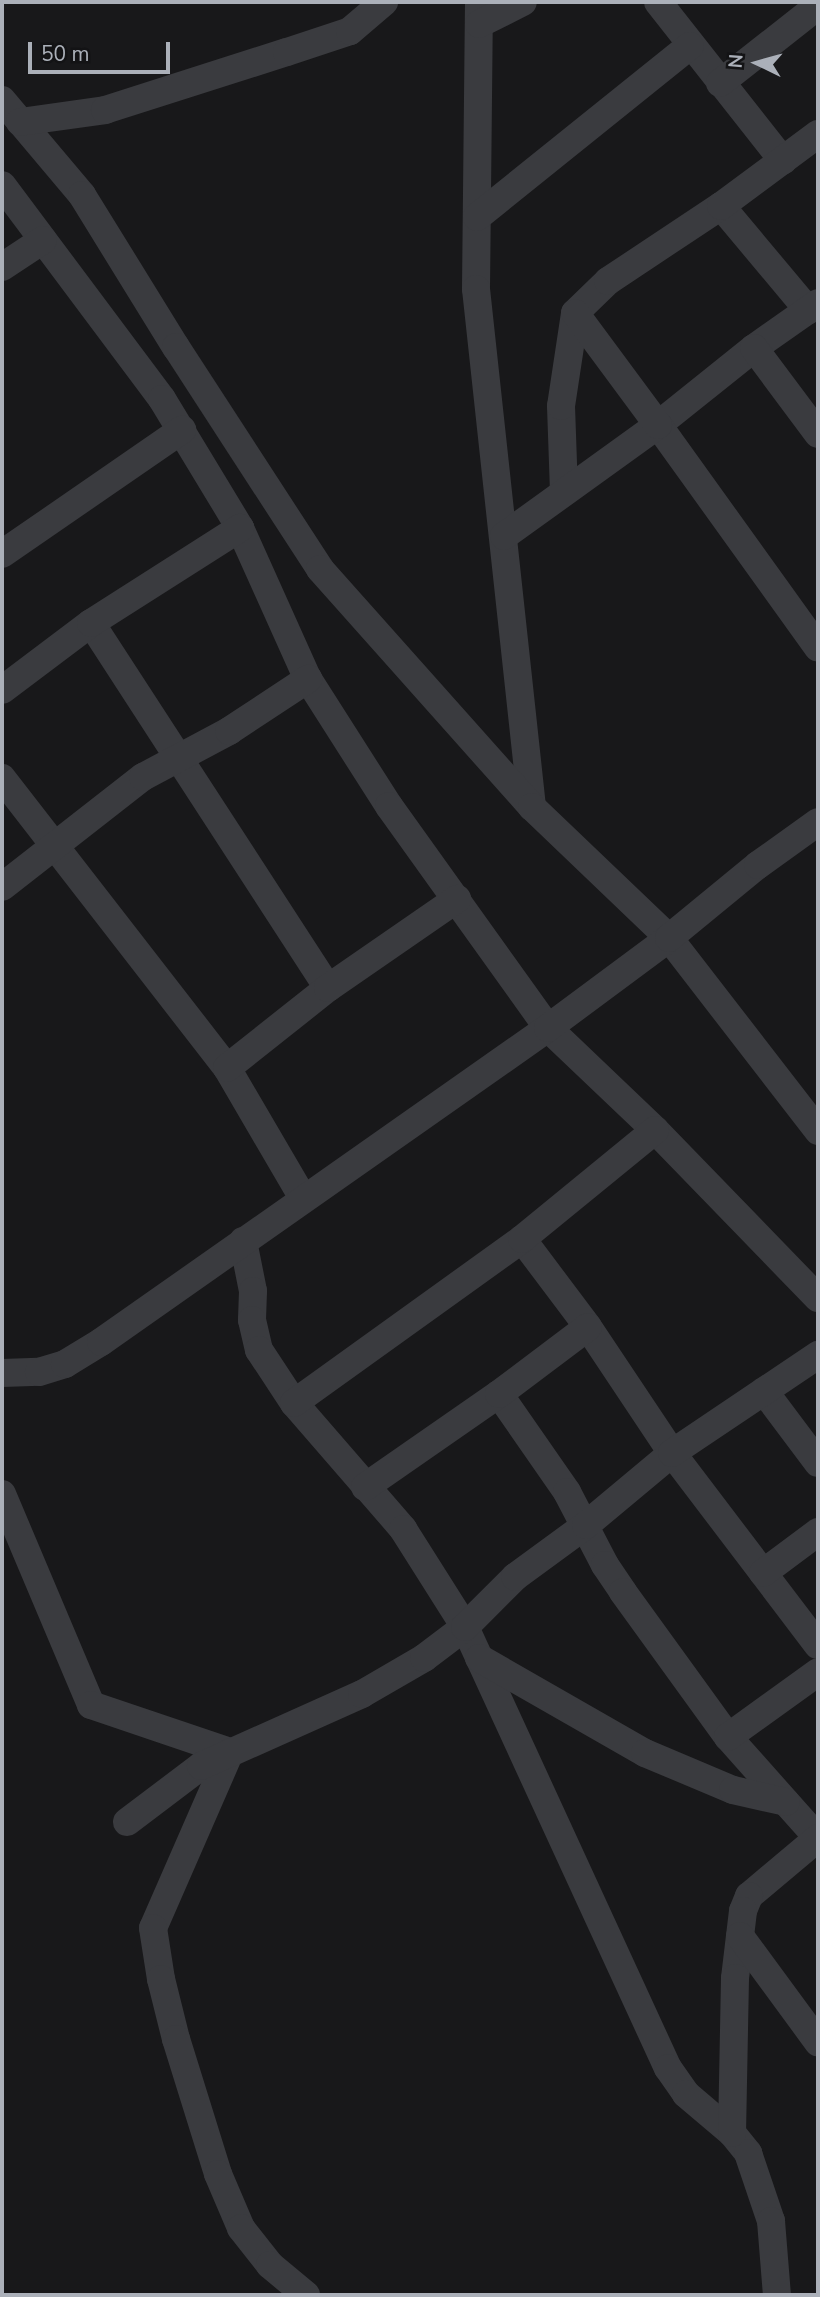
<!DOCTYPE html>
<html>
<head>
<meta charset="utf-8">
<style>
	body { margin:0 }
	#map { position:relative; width:820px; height:2297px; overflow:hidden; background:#18181a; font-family:"Nunito Sans",sans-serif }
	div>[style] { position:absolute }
	.minor>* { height:28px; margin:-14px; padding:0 14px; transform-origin:14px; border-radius:14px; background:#3a3b3f }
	span { translate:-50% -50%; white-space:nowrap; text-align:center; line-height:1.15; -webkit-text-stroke:5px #131315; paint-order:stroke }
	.frame { position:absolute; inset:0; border:4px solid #abb0b9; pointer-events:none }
	.north { position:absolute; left:722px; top:28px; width:70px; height:70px; -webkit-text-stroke:5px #131315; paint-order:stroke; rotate:275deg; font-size:19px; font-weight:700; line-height:28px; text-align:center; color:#abb0b9 }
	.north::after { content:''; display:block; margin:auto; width:24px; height:32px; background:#abb0b9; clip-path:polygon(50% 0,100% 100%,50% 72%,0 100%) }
	.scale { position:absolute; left:28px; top:42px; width:142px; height:32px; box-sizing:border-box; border:4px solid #abb0b9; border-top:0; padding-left:9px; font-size:21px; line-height:24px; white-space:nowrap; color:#abb0b9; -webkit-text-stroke:5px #131315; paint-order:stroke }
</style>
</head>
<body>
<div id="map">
	<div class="minor">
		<div style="left:479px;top:2px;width:287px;rotate:90.6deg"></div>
		<div style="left:476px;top:289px;width:521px;rotate:83.83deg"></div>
		<div style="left:658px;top:2px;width:202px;rotate:51.8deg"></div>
		<div style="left:479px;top:24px;width:49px;rotate:-26.6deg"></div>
		<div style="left:720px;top:83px;width:125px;rotate:-38.2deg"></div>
		<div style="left:2px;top:100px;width:124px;rotate:49.9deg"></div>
		<div style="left:82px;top:195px;width:179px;rotate:58.3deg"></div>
		<div style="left:176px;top:347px;width:265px;rotate:57deg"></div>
		<div style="left:320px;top:569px;width:319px;rotate:48.3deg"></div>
		<div style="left:532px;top:807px;width:190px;rotate:43.7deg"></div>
		<div style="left:669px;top:938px;width:244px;rotate:52.3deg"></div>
		<div style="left:20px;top:122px;width:86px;rotate:-8deg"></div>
		<div style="left:105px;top:110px;width:191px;rotate:-17.7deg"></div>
		<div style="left:287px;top:52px;width:66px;rotate:-18.4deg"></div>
		<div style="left:350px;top:31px;width:45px;rotate:-40.5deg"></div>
		<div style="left:2px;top:185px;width:267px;rotate:53.2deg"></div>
		<div style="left:162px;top:399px;width:151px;rotate:58.8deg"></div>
		<div style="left:240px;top:528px;width:166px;rotate:65.8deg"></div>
		<div style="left:308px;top:679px;width:151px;rotate:57.5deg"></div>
		<div style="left:389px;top:806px;width:273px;rotate:54.4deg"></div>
		<div style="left:548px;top:1028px;width:148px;rotate:43.6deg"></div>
		<div style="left:655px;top:1130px;width:234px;rotate:45.9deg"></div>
		<div style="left:721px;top:206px;width:136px;rotate:50.1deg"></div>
		<div style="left:477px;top:217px;width:273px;rotate:-38.8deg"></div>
		<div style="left:2px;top:267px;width:49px;rotate:-33.4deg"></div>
		<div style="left:818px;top:303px;width:78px;rotate:144.9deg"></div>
		<div style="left:754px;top:348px;width:123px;rotate:141.3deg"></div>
		<div style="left:658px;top:425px;width:274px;rotate:54.3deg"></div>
		<div style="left:754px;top:348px;width:107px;rotate:53.3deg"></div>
		<div style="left:564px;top:492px;width:86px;rotate:-92deg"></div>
		<div style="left:561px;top:406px;width:94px;rotate:-81.4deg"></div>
		<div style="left:575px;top:313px;width:46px;rotate:-44.1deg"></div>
		<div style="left:608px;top:281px;width:136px;rotate:-33.6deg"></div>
		<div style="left:721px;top:206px;width:121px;rotate:-36.6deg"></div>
		<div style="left:504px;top:536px;width:190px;rotate:-35.8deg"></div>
		<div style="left:658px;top:425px;width:139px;rotate:-126.5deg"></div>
		<div style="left:2px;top:554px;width:219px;rotate:-34.6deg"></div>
		<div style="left:91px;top:623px;width:435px;rotate:57deg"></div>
		<div style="left:2px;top:690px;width:111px;rotate:-37deg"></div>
		<div style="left:91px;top:623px;width:177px;rotate:-32.5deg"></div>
		<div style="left:2px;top:778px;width:367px;rotate:52.2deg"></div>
		<div style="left:227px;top:1068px;width:151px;rotate:59.7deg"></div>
		<div style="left:2px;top:887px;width:179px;rotate:-38deg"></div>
		<div style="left:143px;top:777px;width:98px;rotate:-28.1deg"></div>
		<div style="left:229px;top:731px;width:95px;rotate:-33.4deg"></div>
		<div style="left:227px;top:1068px;width:129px;rotate:-38.4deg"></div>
		<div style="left:328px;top:988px;width:157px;rotate:-34.6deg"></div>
		<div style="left:522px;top:1239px;width:110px;rotate:53.1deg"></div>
		<div style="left:588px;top:1327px;width:151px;rotate:56.3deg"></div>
		<div style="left:672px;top:1453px;width:241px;rotate:52.8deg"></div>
		<div style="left:243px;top:1241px;width:51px;rotate:78.7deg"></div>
		<div style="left:253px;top:1291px;width:29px;rotate:92deg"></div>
		<div style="left:252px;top:1320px;width:31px;rotate:77deg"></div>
		<div style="left:259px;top:1350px;width:64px;rotate:56.6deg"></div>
		<div style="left:294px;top:1403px;width:167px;rotate:49.1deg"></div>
		<div style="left:403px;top:1529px;width:116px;rotate:57.7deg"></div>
		<div style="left:465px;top:1627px;width:485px;rotate:65.3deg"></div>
		<div style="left:668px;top:2068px;width:32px;rotate:55deg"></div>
		<div style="left:686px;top:2094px;width:60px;rotate:40.3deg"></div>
		<div style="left:732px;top:2133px;width:26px;rotate:51deg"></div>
		<div style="left:748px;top:2153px;width:72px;rotate:71.3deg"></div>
		<div style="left:771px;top:2221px;width:74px;rotate:85.4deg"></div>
		<div style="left:2px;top:1373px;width:37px;rotate:-2deg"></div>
		<div style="left:39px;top:1372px;width:27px;rotate:-17deg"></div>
		<div style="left:65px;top:1364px;width:42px;rotate:-31.4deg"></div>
		<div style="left:101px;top:1342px;width:546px;rotate:-35.09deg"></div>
		<div style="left:548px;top:1028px;width:151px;rotate:-36.6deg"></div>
		<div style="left:669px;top:938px;width:115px;rotate:-39.4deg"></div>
		<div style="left:758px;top:865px;width:74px;rotate:-35.6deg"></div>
		<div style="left:764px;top:1391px;width:90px;rotate:53.1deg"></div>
		<div style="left:499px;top:1394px;width:119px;rotate:55.2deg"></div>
		<div style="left:567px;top:1492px;width:82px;rotate:62.5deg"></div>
		<div style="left:605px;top:1565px;width:32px;rotate:56deg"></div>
		<div style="left:623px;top:1592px;width:179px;rotate:54.1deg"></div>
		<div style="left:728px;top:1737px;width:135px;rotate:48.3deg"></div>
		<div style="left:818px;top:1838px;width:90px;rotate:140deg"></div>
		<div style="left:749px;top:1896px;width:16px;rotate:112deg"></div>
		<div style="left:743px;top:1911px;width:67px;rotate:96.8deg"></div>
		<div style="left:735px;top:1978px;width:155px;rotate:91.1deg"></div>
		<div style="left:294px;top:1403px;width:281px;rotate:-35.7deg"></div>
		<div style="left:522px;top:1239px;width:172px;rotate:-39.3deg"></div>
		<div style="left:365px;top:1487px;width:163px;rotate:-34.8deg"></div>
		<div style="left:499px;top:1394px;width:111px;rotate:-37deg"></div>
		<div style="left:2px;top:1494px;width:229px;rotate:67.1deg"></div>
		<div style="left:91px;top:1705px;width:147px;rotate:18.7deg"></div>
		<div style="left:230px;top:1752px;width:192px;rotate:113.6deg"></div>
		<div style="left:153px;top:1928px;width:52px;rotate:81.1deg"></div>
		<div style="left:161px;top:1979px;width:62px;rotate:76deg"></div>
		<div style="left:176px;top:2039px;width:141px;rotate:72.7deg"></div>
		<div style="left:218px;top:2174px;width:59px;rotate:66.9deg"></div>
		<div style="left:241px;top:2228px;width:47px;rotate:51.9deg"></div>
		<div style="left:270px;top:2265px;width:47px;rotate:39.8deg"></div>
		<div style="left:763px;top:1573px;width:69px;rotate:-36.7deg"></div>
		<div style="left:479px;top:1658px;width:191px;rotate:29.8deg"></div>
		<div style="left:645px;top:1753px;width:95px;rotate:22.8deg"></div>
		<div style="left:733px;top:1790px;width:54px;rotate:12.8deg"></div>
		<div style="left:728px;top:1737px;width:111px;rotate:-35.8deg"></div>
		<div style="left:127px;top:1822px;width:93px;rotate:-37.1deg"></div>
		<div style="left:201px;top:1766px;width:176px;rotate:-24.1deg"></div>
		<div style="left:362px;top:1694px;width:72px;rotate:-30.1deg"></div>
		<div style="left:424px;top:1658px;width:51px;rotate:-37.1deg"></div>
		<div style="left:465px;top:1627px;width:71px;rotate:-45deg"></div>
		<div style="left:515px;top:1577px;width:88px;rotate:-36.2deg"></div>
		<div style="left:586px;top:1525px;width:112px;rotate:-39.9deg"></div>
		<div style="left:672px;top:1453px;width:176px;rotate:-33.9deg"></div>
		<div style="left:740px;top:1936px;width:132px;rotate:53.7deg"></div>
	</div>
	<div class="frame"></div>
	<div class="north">N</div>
	<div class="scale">50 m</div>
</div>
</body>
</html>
